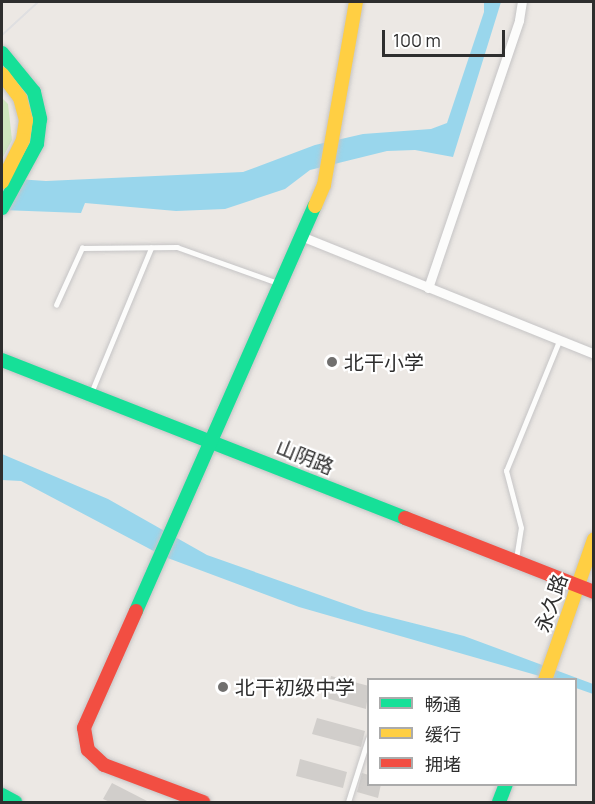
<!DOCTYPE html>
<html>
<head>
<meta charset="utf-8">
<style>
	body { margin:0 }
	#map { position:relative; width:595px; height:804px; overflow:hidden; background:#ece8e4; font-family:Manrope,"Noto Sans SC",sans-serif }
	div>[style] { position:absolute }
	.green>* { inset:0; background:#cee6be }
	.water>* { inset:0; background:#99d6ec }
	.building>* { inset:0; background:#d1cecb }
	.roads { filter:drop-shadow(0 0 2px #c5c4c5) drop-shadow(0 0 2px #c5c4c5) }
	.lane>* { height:4.5px; margin:-2.25px; padding:0 2.25px; transform-origin:2.25px; border-radius:2.25px; background:#fcfcfb }
	.street>* { height:9px; margin:-4.5px; padding:0 4.5px; transform-origin:4.5px; border-radius:4.5px; background:#fcfcfb }
	.fast>* { height:14px; margin:-7px; padding:0 7px; transform-origin:7px; border-radius:7px; background:#16e098 }
	.slow>* { height:14px; margin:-7px; padding:0 7px; transform-origin:7px; border-radius:7px; background:#ffcf43 }
	.jam>* { height:14px; margin:-7px; padding:0 7px; transform-origin:7px; border-radius:7px; background:#f24e42 }
	.rail>* { height:2px; margin:-1px; padding:0 1px; transform-origin:1px; border-radius:1px; background:#dfdfe1 }
	.dots>* { width:16px; height:16px; translate:-50% -50%; box-sizing:border-box; border:3px solid #fff; border-radius:50% }
	span { translate:-50% -50%; white-space:nowrap; text-align:center; line-height:1.15; -webkit-text-stroke:4.5px #fff; paint-order:stroke }
	.poi-label { font-size:20px; color:#2e2e2e }
	.left { translate:0 -50%; text-align:left }
	.street-label { font-size:20px; color:#2e2e2e }
	.frame { position:absolute; inset:0; border:3px solid #2e2e2e; pointer-events:none }
	.legend { position:absolute; left:367px; top:678px; width:210px; height:108px; box-sizing:border-box; background:#fff; border:2px solid #ababab; margin:0; padding:8px 10px; list-style:none; font-size:18px; color:#2e2e2e }
	.legend li { display:flex; align-items:center; gap:12px; height:30px }
	.legend b { width:30px; border:2px solid #ababab }
	.scale { position:absolute; left:382px; top:30px; width:123px; height:27px; box-sizing:border-box; border:3px solid #2e2e2e; border-top:0; padding-left:8px; font-size:18px; line-height:21px; white-space:nowrap; color:#2e2e2e; -webkit-text-stroke:4px #fff; paint-order:stroke }
</style>
</head>
<body>
<div id="map">
	<div class="green">
		<div style="clip-path:polygon(2px 98px,8px 104px,12px 140px,2px 159px)"></div>
	</div>
	<div class="water">
		<div style="clip-path:polygon(484px 2px,501px 2px,453px 157px,415px 150px,387px 151px,310px 170px,285px 189px,225px 209px,176px 211px,85px 203px,81px 213px,2px 210px,2px 178px,46px 181px,243px 172px,315px 145px,363px 134px,431px 129px,447px 123px,484px 12px)"></div>
		<div style="clip-path:polygon(2px 454px,108px 499px,207px 555px,365px 611px,464px 636px,593px 684px,593px 694px,576px 688px,576px 680px,550px 679px,299px 607px,165px 557px,21px 481px,2px 480px)"></div>
	</div>
	<div class="building">
		<div style="clip-path:polygon(331px 676px,369px 686px,366px 709px,326px 698px)"></div>
		<div style="clip-path:polygon(317px 718px,365px 731px,361px 747px,312px 734px)"></div>
		<div style="clip-path:polygon(300px 759px,347px 772px,343px 788px,296px 776px)"></div>
		<div style="clip-path:polygon(362px 773px,369px 775px,369px 784px,381px 784px,378px 798px,357px 792px)"></div>
		<div style="clip-path:polygon(112px 783px,149px 802px,110px 802px,103px 799px)"></div>
	</div>
	<div class="roads">
		<div class="lane">
			<div style="left:56px;top:305px;width:63px;rotate:-65.5deg"></div>
			<div style="left:82px;top:248px;width:95px;rotate:-0.6deg"></div>
			<div style="left:177px;top:247px;width:107px;rotate:19.6deg"></div>
			<div style="left:91px;top:393px;width:157px;rotate:-67.5deg"></div>
			<div style="left:516px;top:559px;width:31px;rotate:-81deg"></div>
			<div style="left:521px;top:528px;width:59px;rotate:-104.7deg"></div>
			<div style="left:506px;top:471px;width:140px;rotate:-67.8deg"></div>
			<div style="left:348px;top:802px;width:66px;rotate:-72.4deg"></div>
		</div>
		<div class="street">
			<div style="left:301px;top:236px;width:316px;rotate:21.9deg"></div>
			<div style="left:428px;top:288px;width:283px;rotate:-71.2deg"></div>
			<div style="left:519px;top:20px;width:18px;rotate:-81deg"></div>
		</div>
		<div class="fast">
			<div style="left:2px;top:53px;width:50px;rotate:50.6deg"></div>
			<div style="left:34px;top:92px;width:28px;rotate:77deg"></div>
			<div style="left:40px;top:119px;width:25px;rotate:97deg"></div>
			<div style="left:37px;top:144px;width:73px;rotate:118.7deg"></div>
			<div style="left:2px;top:360px;width:433px;rotate:21.4deg"></div>
			<div style="left:136px;top:611px;width:443px;rotate:-66.2deg"></div>
			<div style="left:2px;top:795px;width:15px;rotate:28deg"></div>
			<div style="left:499px;top:802px;width:19px;rotate:-69deg"></div>
		</div>
		<div class="slow">
			<div style="left:2px;top:74px;width:30px;rotate:53deg"></div>
			<div style="left:20px;top:98px;width:23px;rotate:75deg"></div>
			<div style="left:26px;top:120px;width:20px;rotate:99deg"></div>
			<div style="left:23px;top:140px;width:47px;rotate:116.6deg"></div>
			<div style="left:315px;top:206px;width:23px;rotate:-67deg"></div>
			<div style="left:324px;top:185px;width:186px;rotate:-80.1deg"></div>
			<div style="left:545px;top:680px;width:149px;rotate:-70.8deg"></div>
		</div>
		<div class="jam">
			<div style="left:405px;top:518px;width:203px;rotate:21.4deg"></div>
			<div style="left:136px;top:611px;width:128px;rotate:114deg"></div>
			<div style="left:84px;top:728px;width:22px;rotate:80deg"></div>
			<div style="left:88px;top:750px;width:22px;rotate:43deg"></div>
			<div style="left:104px;top:765px;width:106px;rotate:20.5deg"></div>
		</div>
	</div>
	<div class="rail">
		<div style="left:2px;top:35px;width:49px;rotate:-42.5deg"></div>
	</div>
	<div class="dots">
		<div style="left:332px;top:362px;background:#706f6e"></div>
		<div style="left:223px;top:687px;background:#706f6e"></div>
	</div>
	<div class="poi-label">
		<span class="left" style="left:344px;top:362px">北干小学</span>
		<span class="left" style="left:235px;top:687px">北干初级中学</span>
	</div>
	<div class="street-label">
		<span style="left:305px;top:457px;rotate:22deg">山阴路</span>
		<span style="left:551px;top:603px;rotate:-71deg">永久路</span>
	</div>
	<div class="frame"></div>
	<ul class="legend">
	<li><b style="height:8px;background:#16e098"></b>畅通</li>
	<li><b style="height:8px;background:#ffcf43"></b>缓行</li>
	<li><b style="height:8px;background:#f24e42"></b>拥堵</li>
	</ul>
	<div class="scale">100 m</div>
</div>
</body>
</html>
